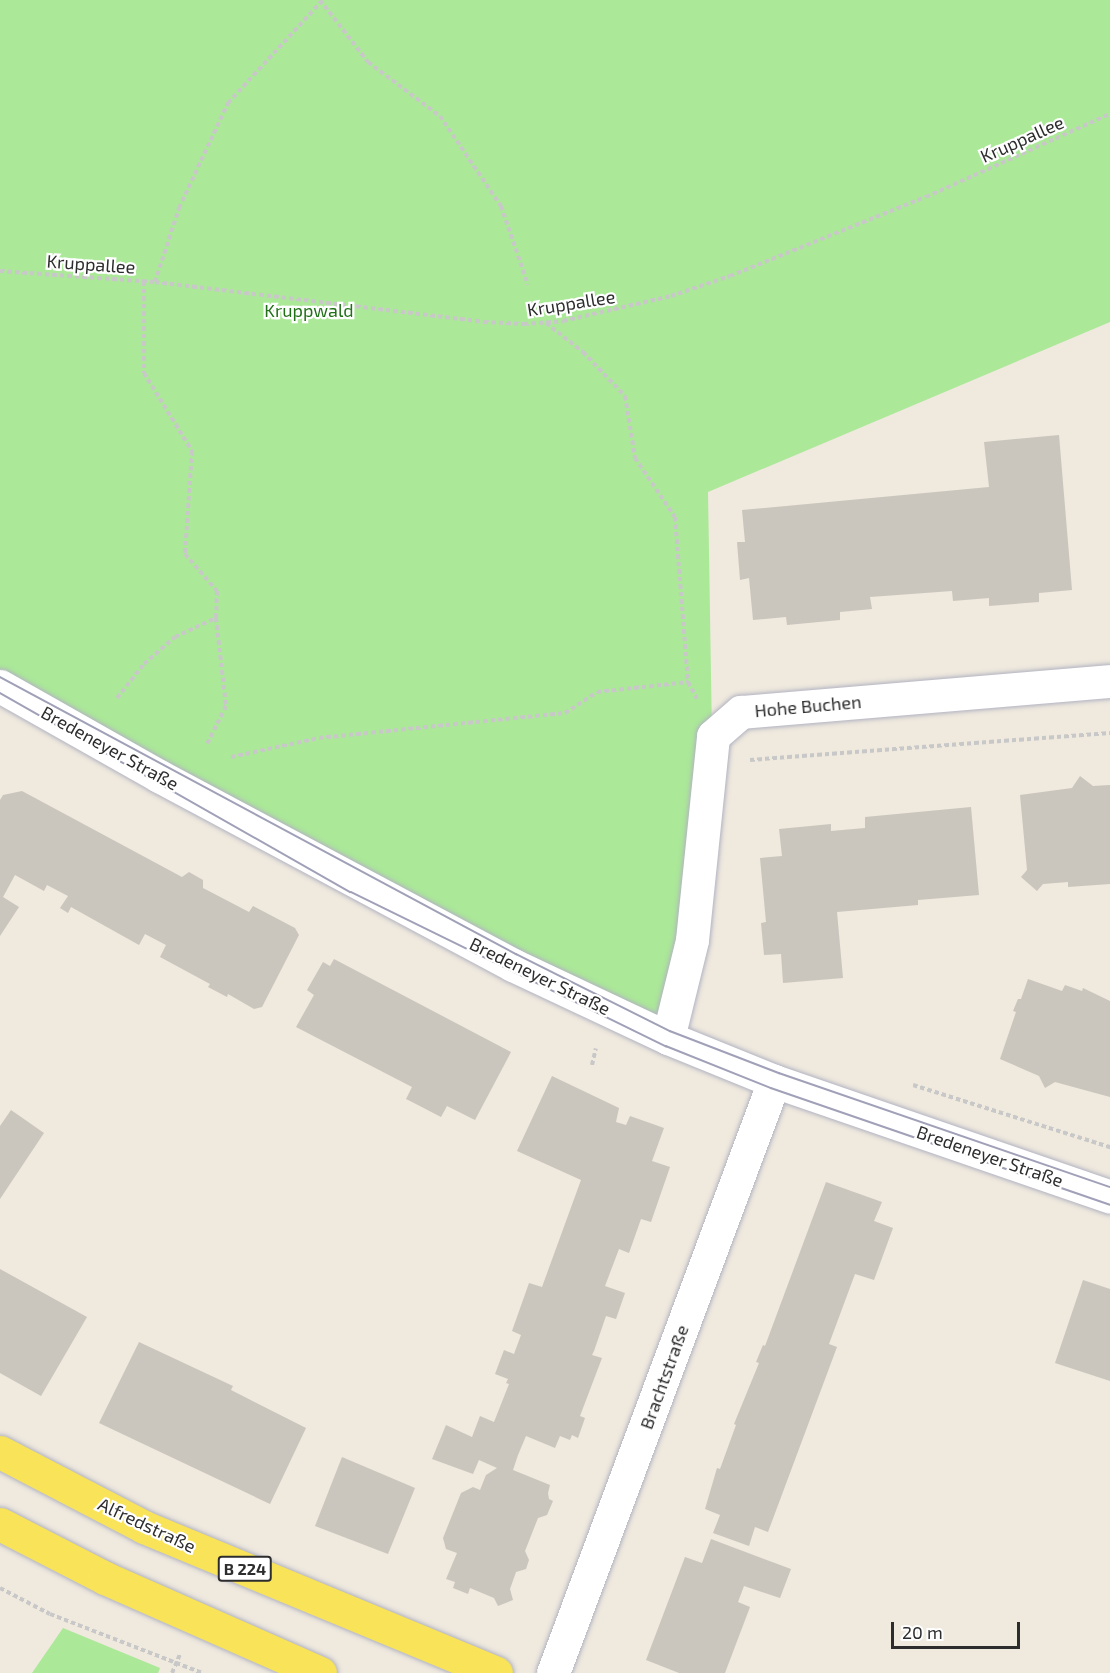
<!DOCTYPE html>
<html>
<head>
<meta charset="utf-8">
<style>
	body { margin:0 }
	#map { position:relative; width:1110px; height:1673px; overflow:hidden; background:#efe9de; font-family:"Exo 2",sans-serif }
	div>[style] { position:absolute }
	.green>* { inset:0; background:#abe898 }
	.building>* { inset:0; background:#cac6be }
	.path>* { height:4px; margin-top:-2px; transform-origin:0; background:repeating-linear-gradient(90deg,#c8c8c8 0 4.5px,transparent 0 7.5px) }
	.roads { filter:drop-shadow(0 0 2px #b2b3c1) drop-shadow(0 0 2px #b2b3c1) }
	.minor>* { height:33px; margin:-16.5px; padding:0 16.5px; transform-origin:16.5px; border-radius:16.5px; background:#fff }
	.major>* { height:33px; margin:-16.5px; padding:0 16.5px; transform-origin:16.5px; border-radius:16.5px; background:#f9e459 }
	.tram>* { height:1.5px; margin:-0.75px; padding:0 0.75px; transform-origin:0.75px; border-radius:0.75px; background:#a0a1b8 }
	span { translate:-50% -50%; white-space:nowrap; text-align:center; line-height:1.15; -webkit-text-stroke:4.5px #fff; paint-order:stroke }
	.shield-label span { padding:2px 4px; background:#fff; border:2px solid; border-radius:4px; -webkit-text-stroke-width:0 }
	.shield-label { font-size:16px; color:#2d2d2d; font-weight:700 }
	.street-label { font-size:18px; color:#2d2d2d }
	.park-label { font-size:18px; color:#207017 }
	.scale { position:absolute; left:891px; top:1622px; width:129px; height:27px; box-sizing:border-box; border:3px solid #2d2d2d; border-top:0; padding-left:8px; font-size:18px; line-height:21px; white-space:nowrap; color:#2d2d2d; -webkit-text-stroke:4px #fff; paint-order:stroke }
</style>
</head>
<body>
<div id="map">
	<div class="green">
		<div style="clip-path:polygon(0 0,1110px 0,1110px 322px,708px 492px,712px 736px,667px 1040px,0 682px)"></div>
		<div style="clip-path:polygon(63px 1628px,160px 1668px,158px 1673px,32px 1673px)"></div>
	</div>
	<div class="building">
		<div style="clip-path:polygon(1059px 435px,1072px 590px,1039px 593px,1039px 602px,989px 606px,989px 598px,953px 601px,952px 591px,870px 597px,872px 609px,840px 612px,840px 620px,787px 625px,786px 617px,753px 620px,749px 578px,740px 580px,737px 542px,745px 542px,742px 510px,989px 487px,984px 442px)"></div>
		<div style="clip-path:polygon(1080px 776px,1093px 786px,1110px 785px,1110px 884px,1068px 887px,1068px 882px,1043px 884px,1037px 891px,1021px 877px,1027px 870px,1020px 795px,1072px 788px)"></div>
		<div style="clip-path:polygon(22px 791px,182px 877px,189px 872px,203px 880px,203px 888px,249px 912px,253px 906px,295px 928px,299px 935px,262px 1007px,254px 1009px,228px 994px,227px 997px,208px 987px,210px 984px,160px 957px,166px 945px,145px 934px,139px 945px,71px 907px,68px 913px,60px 908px,68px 896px,47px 885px,44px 891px,15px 875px,3px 897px,19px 907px,0 936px,0 800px,3px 795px)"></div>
		<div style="clip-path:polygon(971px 807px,979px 895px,918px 900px,918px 905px,837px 912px,843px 978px,783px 983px,781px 954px,764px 955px,761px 923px,766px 922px,760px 858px,782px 856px,779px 829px,831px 824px,831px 831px,865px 828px,865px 817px)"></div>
		<div style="clip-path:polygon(334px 959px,511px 1052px,475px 1120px,447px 1106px,441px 1117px,414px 1103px,406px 1099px,412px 1087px,296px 1027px,314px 995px,307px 990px,323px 962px,330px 966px)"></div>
		<div style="clip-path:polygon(1028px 979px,1062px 991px,1065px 985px,1082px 991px,1083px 988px,1110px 1001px,1110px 1097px,1055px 1082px,1045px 1088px,1039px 1076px,1000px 1059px,1016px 1012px,1013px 1011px,1018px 999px,1021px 999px)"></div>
		<div style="clip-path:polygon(552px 1076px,619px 1108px,616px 1122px,626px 1125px,630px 1116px,664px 1128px,652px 1161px,670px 1167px,651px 1222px,641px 1219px,629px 1253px,619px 1249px,605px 1286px,625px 1293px,616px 1319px,606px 1316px,594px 1351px,592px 1355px,602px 1358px,580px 1416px,585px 1418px,578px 1438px,572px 1435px,570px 1440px,560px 1436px,555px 1448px,526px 1436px,518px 1455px,513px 1470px,550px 1485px,548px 1493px,549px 1499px,553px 1501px,547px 1515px,538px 1518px,525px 1551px,529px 1560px,526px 1569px,516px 1572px,510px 1589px,513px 1600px,498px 1606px,494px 1598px,470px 1588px,468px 1594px,453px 1588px,455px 1582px,446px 1579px,457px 1553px,446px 1549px,443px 1538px,461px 1493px,473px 1487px,480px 1490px,486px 1475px,497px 1468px,479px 1460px,473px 1474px,432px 1459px,446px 1425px,472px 1437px,480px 1416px,494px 1422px,509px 1384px,506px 1383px,508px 1379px,495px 1374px,504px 1350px,514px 1354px,521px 1335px,512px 1331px,529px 1283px,542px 1287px,581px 1180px,517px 1151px)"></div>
		<div style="clip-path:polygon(11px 1110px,44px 1133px,0 1199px,0 1126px)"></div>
		<div style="clip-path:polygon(826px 1182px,882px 1202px,874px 1221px,893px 1228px,874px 1280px,855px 1274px,829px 1344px,837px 1347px,768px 1532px,755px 1527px,749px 1546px,713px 1533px,720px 1515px,705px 1509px,717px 1468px,720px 1469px,736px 1425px,734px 1424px,759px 1363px,756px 1362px,763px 1345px,765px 1346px)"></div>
		<div style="clip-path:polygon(0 1269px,87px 1317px,41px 1396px,0 1373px)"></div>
		<div style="clip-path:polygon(1083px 1280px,1110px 1289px,1110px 1381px,1055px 1363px)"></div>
		<div style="clip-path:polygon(139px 1342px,233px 1386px,231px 1390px,306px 1428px,270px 1504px,99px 1423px)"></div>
		<div style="clip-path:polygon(342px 1457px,415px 1488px,388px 1554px,315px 1526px)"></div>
		<div style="clip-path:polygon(711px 1539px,791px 1569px,780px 1598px,744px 1586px,738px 1602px,750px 1607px,725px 1673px,679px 1673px,646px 1660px,685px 1557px,702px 1563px)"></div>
	</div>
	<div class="path">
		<div style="left:320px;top:0;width:78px;rotate:52.3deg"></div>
		<div style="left:368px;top:62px;width:90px;rotate:36.9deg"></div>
		<div style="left:440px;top:116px;width:109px;rotate:55.9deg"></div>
		<div style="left:501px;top:206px;width:83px;rotate:71.1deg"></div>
		<div style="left:0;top:271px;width:155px;rotate:4.1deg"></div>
		<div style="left:155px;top:282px;width:331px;rotate:6.9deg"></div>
		<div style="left:484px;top:322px;width:40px;rotate:2.9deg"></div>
		<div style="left:524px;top:324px;width:39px;rotate:-4deg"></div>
		<div style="left:563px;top:321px;width:111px;rotate:-13deg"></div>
		<div style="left:671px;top:296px;width:62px;rotate:-18.7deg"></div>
		<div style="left:730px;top:276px;width:211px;rotate:-22deg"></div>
		<div style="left:926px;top:197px;width:202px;rotate:-24.3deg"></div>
		<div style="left:144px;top:281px;width:92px;rotate:90deg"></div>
		<div style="left:144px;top:373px;width:92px;rotate:58.4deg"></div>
		<div style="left:192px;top:451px;width:103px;rotate:93.9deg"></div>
		<div style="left:185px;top:554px;width:49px;rotate:49.1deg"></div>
		<div style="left:217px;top:591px;width:27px;rotate:92deg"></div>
		<div style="left:216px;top:618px;width:89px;rotate:83.5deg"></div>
		<div style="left:226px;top:706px;width:42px;rotate:116.6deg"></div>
		<div style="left:155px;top:282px;width:78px;rotate:-72deg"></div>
		<div style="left:179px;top:208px;width:116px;rotate:-65deg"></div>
		<div style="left:228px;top:103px;width:137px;rotate:-47.4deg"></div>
		<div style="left:546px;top:323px;width:47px;rotate:38.1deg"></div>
		<div style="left:583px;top:352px;width:61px;rotate:46.3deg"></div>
		<div style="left:625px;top:396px;width:63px;rotate:80.8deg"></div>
		<div style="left:635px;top:458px;width:71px;rotate:55.9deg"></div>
		<div style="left:675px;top:517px;width:166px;rotate:85.5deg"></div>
		<div style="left:117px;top:698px;width:43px;rotate:-51.5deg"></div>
		<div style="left:144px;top:664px;width:41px;rotate:-41.1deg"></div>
		<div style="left:175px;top:637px;width:45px;rotate:-24.9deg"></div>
		<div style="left:231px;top:757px;width:90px;rotate:-12.2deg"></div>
		<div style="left:319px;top:738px;width:247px;rotate:-5.8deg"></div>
		<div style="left:565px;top:713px;width:38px;rotate:-33deg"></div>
		<div style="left:597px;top:692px;width:92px;rotate:-6.3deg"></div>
		<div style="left:688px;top:682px;width:19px;rotate:62deg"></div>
		<div style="left:750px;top:760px;width:361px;rotate:-4.3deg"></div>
		<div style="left:592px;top:1065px;width:17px;rotate:-77deg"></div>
		<div style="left:913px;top:1085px;width:207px;rotate:17.5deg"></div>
		<div style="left:0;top:1588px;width:56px;rotate:27.5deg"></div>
		<div style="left:50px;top:1614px;width:163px;rotate:21.2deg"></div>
		<div style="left:172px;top:1673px;width:21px;rotate:-67deg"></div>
	</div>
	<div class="roads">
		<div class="minor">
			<div style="left:0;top:686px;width:183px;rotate:29.5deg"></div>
			<div style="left:159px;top:776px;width:401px;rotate:28.1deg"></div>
			<div style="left:513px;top:965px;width:171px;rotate:25.2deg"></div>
			<div style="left:668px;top:1038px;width:114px;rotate:22.1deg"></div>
			<div style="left:774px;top:1081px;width:355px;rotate:19deg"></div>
			<div style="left:668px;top:1038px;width:101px;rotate:-76.2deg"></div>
			<div style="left:692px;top:940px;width:205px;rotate:-84.1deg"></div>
			<div style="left:713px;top:736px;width:37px;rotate:-41deg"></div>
			<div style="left:741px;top:712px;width:370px;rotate:-4.8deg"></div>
			<div style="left:553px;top:1673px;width:632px;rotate:-69.53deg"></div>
		</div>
		<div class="major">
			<div style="left:0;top:1452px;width:162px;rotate:27.5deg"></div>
			<div style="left:144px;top:1527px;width:381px;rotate:22.5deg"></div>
			<div style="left:0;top:1524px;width:118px;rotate:27.2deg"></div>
			<div style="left:105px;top:1578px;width:235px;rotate:23.8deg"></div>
		</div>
	</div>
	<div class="tram">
		<div style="left:0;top:677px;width:586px;rotate:28.23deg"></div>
		<div style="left:516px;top:954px;width:172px;rotate:26.6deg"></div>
		<div style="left:670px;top:1031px;width:117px;rotate:21.1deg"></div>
		<div style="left:779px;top:1073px;width:350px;rotate:19deg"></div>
		<div style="left:0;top:693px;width:403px;rotate:29.6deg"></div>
		<div style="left:351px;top:892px;width:351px;rotate:26.1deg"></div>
		<div style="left:666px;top:1046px;width:113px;rotate:21.8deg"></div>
		<div style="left:771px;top:1088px;width:359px;rotate:19deg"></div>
	</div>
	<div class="shield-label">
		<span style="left:245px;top:1569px">B 224</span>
	</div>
	<div class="street-label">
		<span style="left:1022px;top:139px;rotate:-24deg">Kruppallee</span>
		<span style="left:91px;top:264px;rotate:4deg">Kruppallee</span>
		<span style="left:571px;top:303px;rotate:-9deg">Kruppallee</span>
		<span style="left:808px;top:706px;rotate:-5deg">Hohe Buchen</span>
		<span style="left:110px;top:748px;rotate:29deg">Bredeneyer Straße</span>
		<span style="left:540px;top:976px;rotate:26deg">Bredeneyer Straße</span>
		<span style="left:990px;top:1156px;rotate:19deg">Bredeneyer Straße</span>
		<span style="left:664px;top:1377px;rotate:-70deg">Brachtstraße</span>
		<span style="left:147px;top:1525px;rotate:25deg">Alfredstraße</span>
	</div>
	<div class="park-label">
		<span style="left:309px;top:310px">Kruppwald</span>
	</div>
	<div class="scale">20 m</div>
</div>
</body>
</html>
